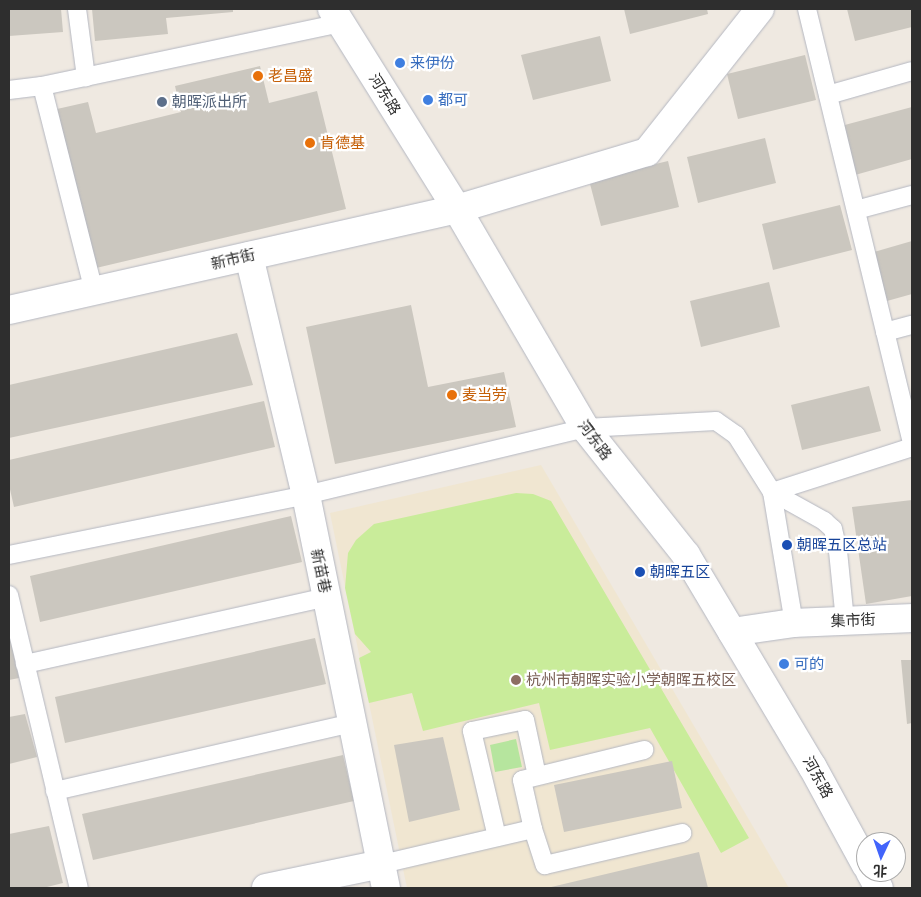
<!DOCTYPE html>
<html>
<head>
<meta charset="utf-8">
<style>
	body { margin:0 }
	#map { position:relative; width:921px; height:897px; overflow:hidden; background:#efe9e1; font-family:"Space Grotesk","Noto Sans SC",sans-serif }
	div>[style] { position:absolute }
	.education>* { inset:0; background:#f0e6d1 }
	.green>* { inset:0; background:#b6e59e }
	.pitch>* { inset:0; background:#c9ec9a }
	.building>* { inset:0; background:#cbc7bf }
	.roads { filter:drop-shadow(0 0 1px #b4b7c1) drop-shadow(0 0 1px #b4b7c1) }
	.service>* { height:18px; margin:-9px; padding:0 9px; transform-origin:9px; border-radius:9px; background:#fff }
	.minor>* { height:28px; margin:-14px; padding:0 14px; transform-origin:14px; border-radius:14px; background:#fff }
	.secondary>* { height:28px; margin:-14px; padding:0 14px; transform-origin:14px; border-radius:14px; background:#fff }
	.dots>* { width:14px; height:14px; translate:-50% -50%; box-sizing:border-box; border:2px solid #fff; border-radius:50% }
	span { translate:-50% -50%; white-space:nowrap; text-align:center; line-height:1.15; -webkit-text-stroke:4.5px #fff; paint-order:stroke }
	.shop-label { font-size:15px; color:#366cbe }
	.left { translate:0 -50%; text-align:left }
	.food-label { font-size:15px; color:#c56008 }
	.street-label { font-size:15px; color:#2e2e2e }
	.service-label { font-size:15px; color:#4e5e75 }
	.transit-label { font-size:15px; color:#164399 }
	.education-label { font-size:15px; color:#785e54 }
	.frame { position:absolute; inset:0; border:10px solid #2e2e2e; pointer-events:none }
	.north { position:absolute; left:856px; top:832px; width:50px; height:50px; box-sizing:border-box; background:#fff; border:1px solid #ababab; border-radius:50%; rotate:183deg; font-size:14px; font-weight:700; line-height:20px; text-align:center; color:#2e2e2e }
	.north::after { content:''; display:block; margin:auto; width:18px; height:22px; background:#4264fb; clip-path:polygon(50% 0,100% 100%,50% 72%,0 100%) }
</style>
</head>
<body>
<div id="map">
	<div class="education">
		<div style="clip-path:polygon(541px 465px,789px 888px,407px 888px,330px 513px)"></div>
	</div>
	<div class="green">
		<div style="clip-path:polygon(516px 739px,522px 767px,495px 772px,490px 745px)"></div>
	</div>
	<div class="pitch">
		<div style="clip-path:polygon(516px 493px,533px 494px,551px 501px,749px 838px,721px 853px,650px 728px,550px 750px,539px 703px,423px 731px,412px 693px,369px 703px,359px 658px,371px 652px,355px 634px,345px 588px,348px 553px,356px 540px,374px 524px)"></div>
	</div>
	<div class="building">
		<div style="clip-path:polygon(9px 9px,61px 9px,63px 32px,9px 36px)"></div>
		<div style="clip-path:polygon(92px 9px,233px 9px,233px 12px,166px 18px,168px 34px,95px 41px)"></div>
		<div style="clip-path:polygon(624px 9px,707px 9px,708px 14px,630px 34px)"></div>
		<div style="clip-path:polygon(847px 9px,912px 9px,912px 27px,855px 41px)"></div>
		<div style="clip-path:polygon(600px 36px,611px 81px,533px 100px,521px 55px)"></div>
		<div style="clip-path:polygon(805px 55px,816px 100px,738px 119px,727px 74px)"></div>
		<div style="clip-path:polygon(260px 66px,269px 103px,317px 91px,346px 209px,96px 268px,57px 109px,88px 102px,96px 133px,181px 112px,175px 86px)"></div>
		<div style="clip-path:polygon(912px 107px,912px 159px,855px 175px,841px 126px)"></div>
		<div style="clip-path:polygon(765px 138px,776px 183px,698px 203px,687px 157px)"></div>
		<div style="clip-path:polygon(668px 161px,679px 207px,601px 226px,589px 180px)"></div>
		<div style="clip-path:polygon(840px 205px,852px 250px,773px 270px,762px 224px)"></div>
		<div style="clip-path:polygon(912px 241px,912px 294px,887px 301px,874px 252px)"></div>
		<div style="clip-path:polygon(769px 282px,780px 327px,701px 347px,690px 301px)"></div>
		<div style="clip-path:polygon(411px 305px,428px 387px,504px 372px,516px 427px,335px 464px,306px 327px)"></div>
		<div style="clip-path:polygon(237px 333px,253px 385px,9px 438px,9px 385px)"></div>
		<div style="clip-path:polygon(869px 386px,881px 431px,802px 450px,791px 405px)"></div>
		<div style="clip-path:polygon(264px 401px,275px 447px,14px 507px,9px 485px,9px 460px)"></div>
		<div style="clip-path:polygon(912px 500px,912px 596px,866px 604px,852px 507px)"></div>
		<div style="clip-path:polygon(291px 516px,302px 562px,40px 622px,30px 576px)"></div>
		<div style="clip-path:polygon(9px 633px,19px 678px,9px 680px)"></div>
		<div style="clip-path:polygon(315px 638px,326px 684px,65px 743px,55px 697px)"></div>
		<div style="clip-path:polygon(901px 660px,912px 660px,912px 723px,907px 724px)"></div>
		<div style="clip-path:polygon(25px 714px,37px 757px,9px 764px,9px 717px)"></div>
		<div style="clip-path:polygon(443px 737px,460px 810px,409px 822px,394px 745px)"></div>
		<div style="clip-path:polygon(343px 755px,354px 801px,93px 860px,82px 814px)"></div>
		<div style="clip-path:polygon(672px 761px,682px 808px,564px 832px,554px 785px)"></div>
		<div style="clip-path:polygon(49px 826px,63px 883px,43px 888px,9px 888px,9px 834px)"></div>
		<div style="clip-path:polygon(699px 852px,708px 888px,547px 888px)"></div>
	</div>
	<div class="roads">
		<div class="service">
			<div style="left:77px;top:9px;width:69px;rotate:82.5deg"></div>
			<div style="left:807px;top:9px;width:447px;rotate:76.4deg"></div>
			<div style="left:42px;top:86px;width:211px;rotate:75.8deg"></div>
			<div style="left:9px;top:90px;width:33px;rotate:-7deg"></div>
			<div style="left:42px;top:86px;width:305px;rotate:-11.9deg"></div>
			<div style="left:828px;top:95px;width:87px;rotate:-15.9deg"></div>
			<div style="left:856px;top:210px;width:58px;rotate:-15deg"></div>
			<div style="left:885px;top:332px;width:28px;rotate:-15deg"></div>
			<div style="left:772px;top:492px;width:60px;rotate:29.1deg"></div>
			<div style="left:824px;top:521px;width:12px;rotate:42deg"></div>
			<div style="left:833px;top:529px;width:23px;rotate:77deg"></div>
			<div style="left:838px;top:551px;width:70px;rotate:84.3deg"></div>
			<div style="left:772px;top:492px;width:147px;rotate:-17.8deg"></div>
			<div style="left:9px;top:555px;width:303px;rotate:-11.4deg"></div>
			<div style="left:306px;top:495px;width:287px;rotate:-13.5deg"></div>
			<div style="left:585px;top:428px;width:131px;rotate:-3.1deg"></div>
			<div style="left:716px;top:421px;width:24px;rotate:35deg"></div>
			<div style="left:736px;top:435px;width:67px;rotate:57.7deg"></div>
			<div style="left:772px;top:492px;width:133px;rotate:80.5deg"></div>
			<div style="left:9px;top:595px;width:301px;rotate:76.6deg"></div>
			<div style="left:25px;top:664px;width:308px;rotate:-12.5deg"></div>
			<div style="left:55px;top:791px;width:305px;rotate:-12.9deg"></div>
			<div style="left:533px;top:829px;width:50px;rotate:-102.7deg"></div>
			<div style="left:522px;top:780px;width:126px;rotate:-13.8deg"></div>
			<div style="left:497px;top:837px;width:109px;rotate:-103.3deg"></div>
			<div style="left:472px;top:731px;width:54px;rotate:-11.7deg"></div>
			<div style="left:525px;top:720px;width:57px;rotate:77.9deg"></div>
			<div style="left:382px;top:864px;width:155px;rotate:-13.1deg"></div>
			<div style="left:533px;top:829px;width:38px;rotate:72deg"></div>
			<div style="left:545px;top:865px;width:141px;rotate:-13.1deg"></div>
		</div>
		<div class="minor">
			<div style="left:249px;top:256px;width:246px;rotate:76.6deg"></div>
			<div style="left:306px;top:495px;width:401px;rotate:78.5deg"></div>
			<div style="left:9px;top:310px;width:459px;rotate:-12.7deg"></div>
			<div style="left:457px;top:209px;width:198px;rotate:-16.7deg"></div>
			<div style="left:647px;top:152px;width:182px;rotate:-51.7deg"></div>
			<div style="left:732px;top:632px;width:63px;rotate:-8.3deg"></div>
			<div style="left:794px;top:623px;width:118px;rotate:-2.4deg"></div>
			<div style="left:266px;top:888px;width:118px;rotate:-11.7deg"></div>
		</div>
		<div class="secondary">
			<div style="left:332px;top:9px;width:236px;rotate:58deg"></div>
			<div style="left:457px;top:209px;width:254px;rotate:59.7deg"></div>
			<div style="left:585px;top:428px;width:162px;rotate:51.5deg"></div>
			<div style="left:686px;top:555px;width:246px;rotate:59.2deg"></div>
			<div style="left:812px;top:766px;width:113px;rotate:61.4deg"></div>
			<div style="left:870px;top:872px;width:18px;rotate:61deg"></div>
		</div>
	</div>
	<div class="dots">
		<div style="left:400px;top:63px;background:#3f7fe0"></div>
		<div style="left:258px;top:76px;background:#e8710a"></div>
		<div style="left:428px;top:100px;background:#3f7fe0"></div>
		<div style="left:162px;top:102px;background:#5c6f8a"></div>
		<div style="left:310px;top:143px;background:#e8710a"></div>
		<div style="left:452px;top:395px;background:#e8710a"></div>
		<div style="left:787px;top:545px;background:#1a4fb4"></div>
		<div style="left:640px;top:572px;background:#1a4fb4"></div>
		<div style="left:784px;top:664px;background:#3f7fe0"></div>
		<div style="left:516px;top:680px;background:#8d6e63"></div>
	</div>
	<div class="shop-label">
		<span class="left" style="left:410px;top:63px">来伊份</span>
		<span class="left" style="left:438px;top:100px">都可</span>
		<span class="left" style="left:794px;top:664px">可的</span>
	</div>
	<div class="food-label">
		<span class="left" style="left:268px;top:76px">老昌盛</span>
		<span class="left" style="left:320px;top:143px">肯德基</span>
		<span class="left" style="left:462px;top:395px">麦当劳</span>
	</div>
	<div class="street-label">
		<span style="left:385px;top:94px;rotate:58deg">河东路</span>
		<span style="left:233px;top:259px;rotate:-13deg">新市街</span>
		<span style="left:595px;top:440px;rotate:53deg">河东路</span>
		<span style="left:321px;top:571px;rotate:78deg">新苗巷</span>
		<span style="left:853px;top:620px;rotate:-2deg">集市街</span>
		<span style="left:818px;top:777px;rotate:61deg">河东路</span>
	</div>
	<div class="service-label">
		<span class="left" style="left:172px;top:102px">朝晖派出所</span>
	</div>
	<div class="transit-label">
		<span class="left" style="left:797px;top:545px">朝晖五区总站</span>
		<span class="left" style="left:650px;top:572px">朝晖五区</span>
	</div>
	<div class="education-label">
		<span class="left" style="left:526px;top:680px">杭州市朝晖实验小学朝晖五校区</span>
	</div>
	<div class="frame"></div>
	<div class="north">北</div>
</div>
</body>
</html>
